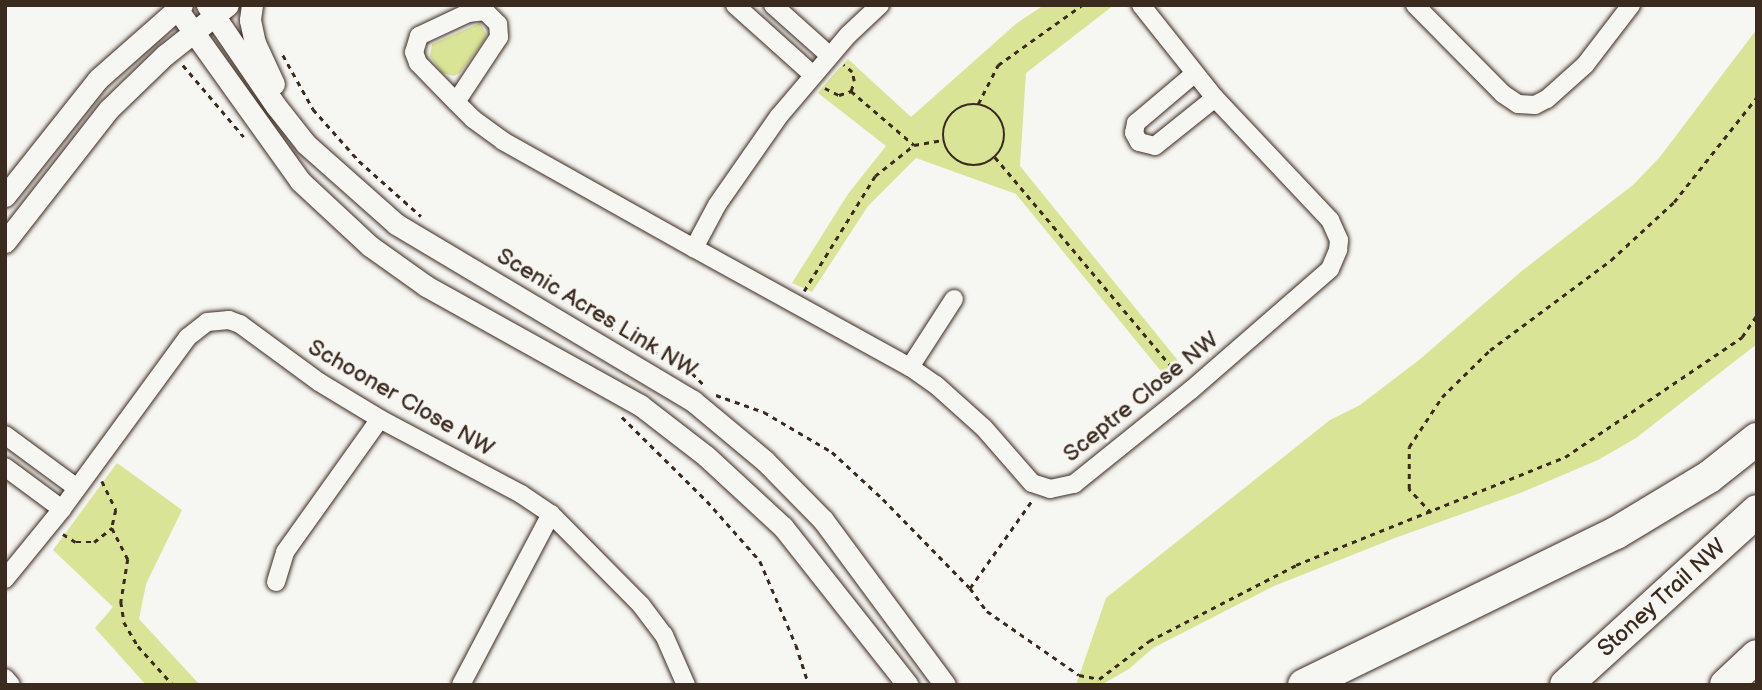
<!DOCTYPE html>
<html>
<head>
<meta charset="utf-8">
<style>
	body { margin:0 }
	#map { position:relative; width:1762px; height:690px; overflow:hidden; background:#f6f6f2; font-family:"Balsamiq Sans",sans-serif }
	div>[style] { position:absolute }
	.green>* { inset:0; background:#d9e497 }
	.path>* { height:2.5px; margin-top:-1.25px; transform-origin:0; background:repeating-linear-gradient(90deg,#3b2a1e 0 5px,transparent 0 10px) }
	.path>.ring { margin:-1.25px; padding:0; box-sizing:content-box; background:none; border:2.5px solid #3b2a1e; border-radius:50% }
	.roads { filter:drop-shadow(0 0 2px #3b2a1e) drop-shadow(0 0 2px #3b2a1e) }
	.minor>* { height:18px; margin:-9px; padding:0 9px; transform-origin:9px; border-radius:9px; background:#f6f6f2 }
	.tertiary>* { height:21px; margin:-10.5px; padding:0 10.5px; transform-origin:10.5px; border-radius:10.5px; background:#f6f6f2 }
	.motorway>* { height:32px; margin:-16px; padding:0 16px; transform-origin:16px; border-radius:16px; background:#f6f6f2 }
	span { translate:-50% -50%; white-space:nowrap; text-align:center; line-height:1.15; -webkit-text-stroke:6px #f6f6f2; paint-order:stroke }
	.street-label { font-size:23px; color:#3b2a1e }
	.frame { position:absolute; inset:0; border:7px solid #3b2a1e; pointer-events:none }
</style>
</head>
<body>
<div id="map">
	<div class="green">
		<div style="clip-path:polygon(1044px 5px,1114px 5px,1026px 73px,1020px 166px,1184px 368px,1169px 381px,1016px 194px,916px 158px,868px 206px,812px 292px,792px 283px,848px 194px,886px 146px,818px 93px,833px 75px,848px 59px,911px 117px,1017px 23px)"></div>
		<div style="clip-path:polygon(480px 23px,486px 34px,485px 39px,460px 73px,454px 76px,442px 73px,430px 56px,432px 44px)"></div>
		<div style="clip-path:polygon(1757px 29px,1757px 344px,1636px 438px,1598px 460px,1523px 492px,1395px 538px,1274px 586px,1153px 648px,1129px 669px,1101px 685px,1076px 685px,1106px 598px,1330px 420px,1360px 405px,1419px 360px,1523px 270px,1633px 185px,1659px 158px)"></div>
		<div style="clip-path:polygon(117px 463px,182px 510px,146px 584px,139px 619px,200px 685px,146px 685px,95px 628px,113px 607px,53px 550px)"></div>
	</div>
	<div class="path">
		<div style="left:283px;top:55px;width:62px;rotate:60.9deg"></div>
		<div style="left:313px;top:109px;width:69px;rotate:48.5deg"></div>
		<div style="left:359px;top:161px;width:83px;rotate:41.6deg"></div>
		<div style="left:183px;top:65px;width:94px;rotate:49.7deg"></div>
		<div style="left:825px;top:88px;width:16px;rotate:27deg"></div>
		<div style="left:839px;top:95px;width:13px;rotate:-18deg"></div>
		<div style="left:851px;top:91px;width:10px;rotate:-73deg"></div>
		<div style="left:854px;top:81px;width:9px;rotate:-103deg"></div>
		<div style="left:852px;top:72px;width:11px;rotate:-139deg"></div>
		<div style="left:851px;top:91px;width:83px;rotate:40.6deg"></div>
		<div class="ring" style="left:943px;top:104px;width:59.5px;height:59.5px"></div>
		<div style="left:978px;top:104px;width:44px;rotate:-62.9deg"></div>
		<div style="left:998px;top:65px;width:103px;rotate:-35.5deg"></div>
		<div style="left:995px;top:157px;width:287px;rotate:49.9deg"></div>
		<div style="left:804px;top:291px;width:135px;rotate:-58.3deg"></div>
		<div style="left:875px;top:176px;width:50px;rotate:-38.5deg"></div>
		<div style="left:914px;top:145px;width:29px;rotate:-10deg"></div>
		<div style="left:583px;top:312px;width:125px;rotate:29.2deg"></div>
		<div style="left:692px;top:373px;width:16px;rotate:45deg"></div>
		<div style="left:716px;top:395px;width:51px;rotate:19.5deg"></div>
		<div style="left:764px;top:412px;width:79px;rotate:30.5deg"></div>
		<div style="left:832px;top:452px;width:69px;rotate:42.7deg"></div>
		<div style="left:883px;top:499px;width:124px;rotate:45.7deg"></div>
		<div style="left:970px;top:588px;width:29px;rotate:54deg"></div>
		<div style="left:987px;top:611px;width:112px;rotate:34.8deg"></div>
		<div style="left:1079px;top:675px;width:20px;rotate:11deg"></div>
		<div style="left:1099px;top:679px;width:63px;rotate:-37.2deg"></div>
		<div style="left:1149px;top:641px;width:165px;rotate:-27.3deg"></div>
		<div style="left:1296px;top:565px;width:290px;rotate:-21.9deg"></div>
		<div style="left:1565px;top:457px;width:214px;rotate:-34.1deg"></div>
		<div style="left:1742px;top:337px;width:27px;rotate:-56deg"></div>
		<div style="left:622px;top:417px;width:120px;rotate:44.7deg"></div>
		<div style="left:707px;top:501px;width:80px;rotate:48.5deg"></div>
		<div style="left:760px;top:561px;width:91px;rotate:66.8deg"></div>
		<div style="left:796px;top:645px;width:42px;rotate:72deg"></div>
		<div style="left:102px;top:481px;width:32px;rotate:64deg"></div>
		<div style="left:116px;top:510px;width:17px;rotate:103deg"></div>
		<div style="left:1431px;top:513px;width:33px;rotate:-133deg"></div>
		<div style="left:1409px;top:489px;width:42px;rotate:-90deg"></div>
		<div style="left:1409px;top:447px;width:60px;rotate:-56.6deg"></div>
		<div style="left:1442px;top:397px;width:67px;rotate:-44.4deg"></div>
		<div style="left:1490px;top:350px;width:151px;rotate:-36.6deg"></div>
		<div style="left:1611px;top:260px;width:86px;rotate:-42.6deg"></div>
		<div style="left:1674px;top:202px;width:134px;rotate:-51.7deg"></div>
		<div style="left:63px;top:534px;width:15px;rotate:32deg"></div>
		<div style="left:76px;top:542px;width:18px"></div>
		<div style="left:94px;top:542px;width:23px;rotate:-38deg"></div>
		<div style="left:112px;top:528px;width:35px;rotate:63deg"></div>
		<div style="left:128px;top:559px;width:44px;rotate:99.2deg"></div>
		<div style="left:121px;top:602px;width:20px;rotate:81deg"></div>
		<div style="left:124px;top:622px;width:28px;rotate:60deg"></div>
		<div style="left:138px;top:646px;width:52px;rotate:48.1deg"></div>
		<div style="left:970px;top:588px;width:109px;rotate:-54.7deg"></div>
	</div>
	<div class="roads">
		<div class="minor">
			<div style="left:735px;top:5px;width:105px;rotate:41.9deg"></div>
			<div style="left:773px;top:5px;width:76px;rotate:41.8deg"></div>
			<div style="left:880px;top:5px;width:44px;rotate:136.8deg"></div>
			<div style="left:848px;top:35px;width:106px;rotate:130.4deg"></div>
			<div style="left:779px;top:116px;width:108px;rotate:124.9deg"></div>
			<div style="left:717px;top:205px;width:49px;rotate:118.1deg"></div>
			<div style="left:694px;top:248px;width:247px;rotate:28.9deg"></div>
			<div style="left:910px;top:367px;width:32px;rotate:35deg"></div>
			<div style="left:936px;top:385px;width:64px;rotate:41.9deg"></div>
			<div style="left:984px;top:428px;width:73px;rotate:48.9deg"></div>
			<div style="left:1032px;top:483px;width:19px;rotate:18deg"></div>
			<div style="left:1050px;top:489px;width:25px;rotate:-12deg"></div>
			<div style="left:1074px;top:484px;width:150px;rotate:-38.8deg"></div>
			<div style="left:1191px;top:390px;width:184px;rotate:-41deg"></div>
			<div style="left:1330px;top:269px;width:21px;rotate:-67deg"></div>
			<div style="left:1338px;top:250px;width:10px;rotate:-84deg"></div>
			<div style="left:1339px;top:240px;width:22px;rotate:-114deg"></div>
			<div style="left:1330px;top:220px;width:168px;rotate:-133.3deg"></div>
			<div style="left:1215px;top:98px;width:119px;rotate:-128.5deg"></div>
			<div style="left:1415px;top:5px;width:125px;rotate:45.3deg"></div>
			<div style="left:1503px;top:94px;width:18px;rotate:34deg"></div>
			<div style="left:1518px;top:104px;width:17px;rotate:3deg"></div>
			<div style="left:1535px;top:105px;width:13px;rotate:-27deg"></div>
			<div style="left:1547px;top:99px;width:51px;rotate:-41.8deg"></div>
			<div style="left:1585px;top:65px;width:76px;rotate:-52.5deg"></div>
			<div style="left:1194px;top:74px;width:76px;rotate:139.8deg"></div>
			<div style="left:1136px;top:123px;width:10px;rotate:101deg"></div>
			<div style="left:1134px;top:133px;width:10px;rotate:61deg"></div>
			<div style="left:1139px;top:142px;width:16px;rotate:14deg"></div>
			<div style="left:1155px;top:146px;width:77px;rotate:-38.7deg"></div>
			<div style="left:456px;top:102px;width:78px;rotate:-56.5deg"></div>
			<div style="left:499px;top:37px;width:13px;rotate:-94deg"></div>
			<div style="left:498px;top:24px;width:18px;rotate:-135deg"></div>
			<div style="left:485px;top:11px;width:17px;rotate:173deg"></div>
			<div style="left:468px;top:13px;width:54px;rotate:154.9deg"></div>
			<div style="left:419px;top:36px;width:17px;rotate:107deg"></div>
			<div style="left:414px;top:52px;width:12px;rotate:70deg"></div>
			<div style="left:418px;top:63px;width:54px;rotate:45.7deg"></div>
			<div style="left:456px;top:102px;width:24px;rotate:45deg"></div>
			<div style="left:473px;top:119px;width:37px;rotate:36deg"></div>
			<div style="left:503px;top:141px;width:219px;rotate:29.3deg"></div>
			<div style="left:910px;top:367px;width:81px;rotate:-57.1deg"></div>
			<div style="left:5px;top:435px;width:89px;rotate:36.4deg"></div>
			<div style="left:5px;top:467px;width:71px;rotate:36.4deg"></div>
			<div style="left:551px;top:514px;width:128px;rotate:45.3deg"></div>
			<div style="left:641px;top:605px;width:38px;rotate:53deg"></div>
			<div style="left:664px;top:635px;width:55px;rotate:66.3deg"></div>
			<div style="left:5px;top:579px;width:90px;rotate:-50.8deg"></div>
			<div style="left:62px;top:509px;width:213px;rotate:-53.8deg"></div>
			<div style="left:188px;top:337px;width:24px;rotate:-38deg"></div>
			<div style="left:207px;top:322px;width:22px;rotate:-5deg"></div>
			<div style="left:229px;top:320px;width:12px;rotate:20deg"></div>
			<div style="left:240px;top:324px;width:98px;rotate:36.3deg"></div>
			<div style="left:319px;top:382px;width:71px;rotate:31.2deg"></div>
			<div style="left:380px;top:419px;width:160px;rotate:28deg"></div>
			<div style="left:521px;top:494px;width:36px;rotate:34deg"></div>
			<div style="left:551px;top:514px;width:193px;rotate:117.8deg"></div>
			<div style="left:276px;top:582px;width:31px;rotate:-73deg"></div>
			<div style="left:285px;top:552px;width:163px;rotate:-54.5deg"></div>
			<div style="left:5px;top:678px;width:9px;rotate:49deg"></div>
		</div>
		<div class="tertiary">
			<div style="left:207px;top:5px;width:122px;rotate:55.7deg"></div>
			<div style="left:276px;top:106px;width:48px;rotate:51.7deg"></div>
			<div style="left:306px;top:144px;width:120px;rotate:41.6deg"></div>
			<div style="left:396px;top:224px;width:346px;rotate:30.8deg"></div>
			<div style="left:693px;top:401px;width:94px;rotate:39.8deg"></div>
			<div style="left:765px;top:461px;width:83px;rotate:45.5deg"></div>
			<div style="left:823px;top:520px;width:205px;rotate:53.5deg"></div>
			<div style="left:252px;top:5px;width:15px;rotate:98deg"></div>
			<div style="left:250px;top:20px;width:24px;rotate:78deg"></div>
			<div style="left:255px;top:43px;width:45px;rotate:65.1deg"></div>
			<div style="left:177px;top:9px;width:211px;rotate:54.4deg"></div>
			<div style="left:300px;top:181px;width:96px;rotate:42.9deg"></div>
			<div style="left:370px;top:246px;width:69px;rotate:35.5deg"></div>
			<div style="left:426px;top:286px;width:245px;rotate:29.1deg"></div>
			<div style="left:640px;top:405px;width:83px;rotate:37.7deg"></div>
			<div style="left:706px;top:456px;width:105px;rotate:42.7deg"></div>
			<div style="left:783px;top:527px;width:201px;rotate:51.7deg"></div>
			<div style="left:5px;top:196px;width:149px;rotate:-51.5deg"></div>
			<div style="left:98px;top:79px;width:112px;rotate:-41.4deg"></div>
			<div style="left:5px;top:242px;width:169px;rotate:-52deg"></div>
			<div style="left:109px;top:109px;width:78px;rotate:-44deg"></div>
			<div style="left:165px;top:55px;width:80px;rotate:-38.4deg"></div>
		</div>
		<div class="motorway">
			<div style="left:1304px;top:685px;width:347px;rotate:-26deg"></div>
			<div style="left:1616px;top:533px;width:109px;rotate:-31.1deg"></div>
			<div style="left:1709px;top:477px;width:61px;rotate:-38.4deg"></div>
			<div style="left:1566px;top:685px;width:258px;rotate:-42.3deg"></div>
			<div style="left:1726px;top:685px;width:42px;rotate:-43.1deg"></div>
		</div>
	</div>
	<div class="street-label">
		<span style="left:597px;top:313px;rotate:31deg">Scenic Acres Link NW</span>
		<span style="left:1141px;top:397px;rotate:-39deg">Sceptre Close NW</span>
		<span style="left:401px;top:398px;rotate:30deg">Schooner Close NW</span>
		<span style="left:1662px;top:598px;rotate:-42deg">Stoney Trail NW</span>
	</div>
	<div class="frame"></div>
</div>
</body>
</html>
